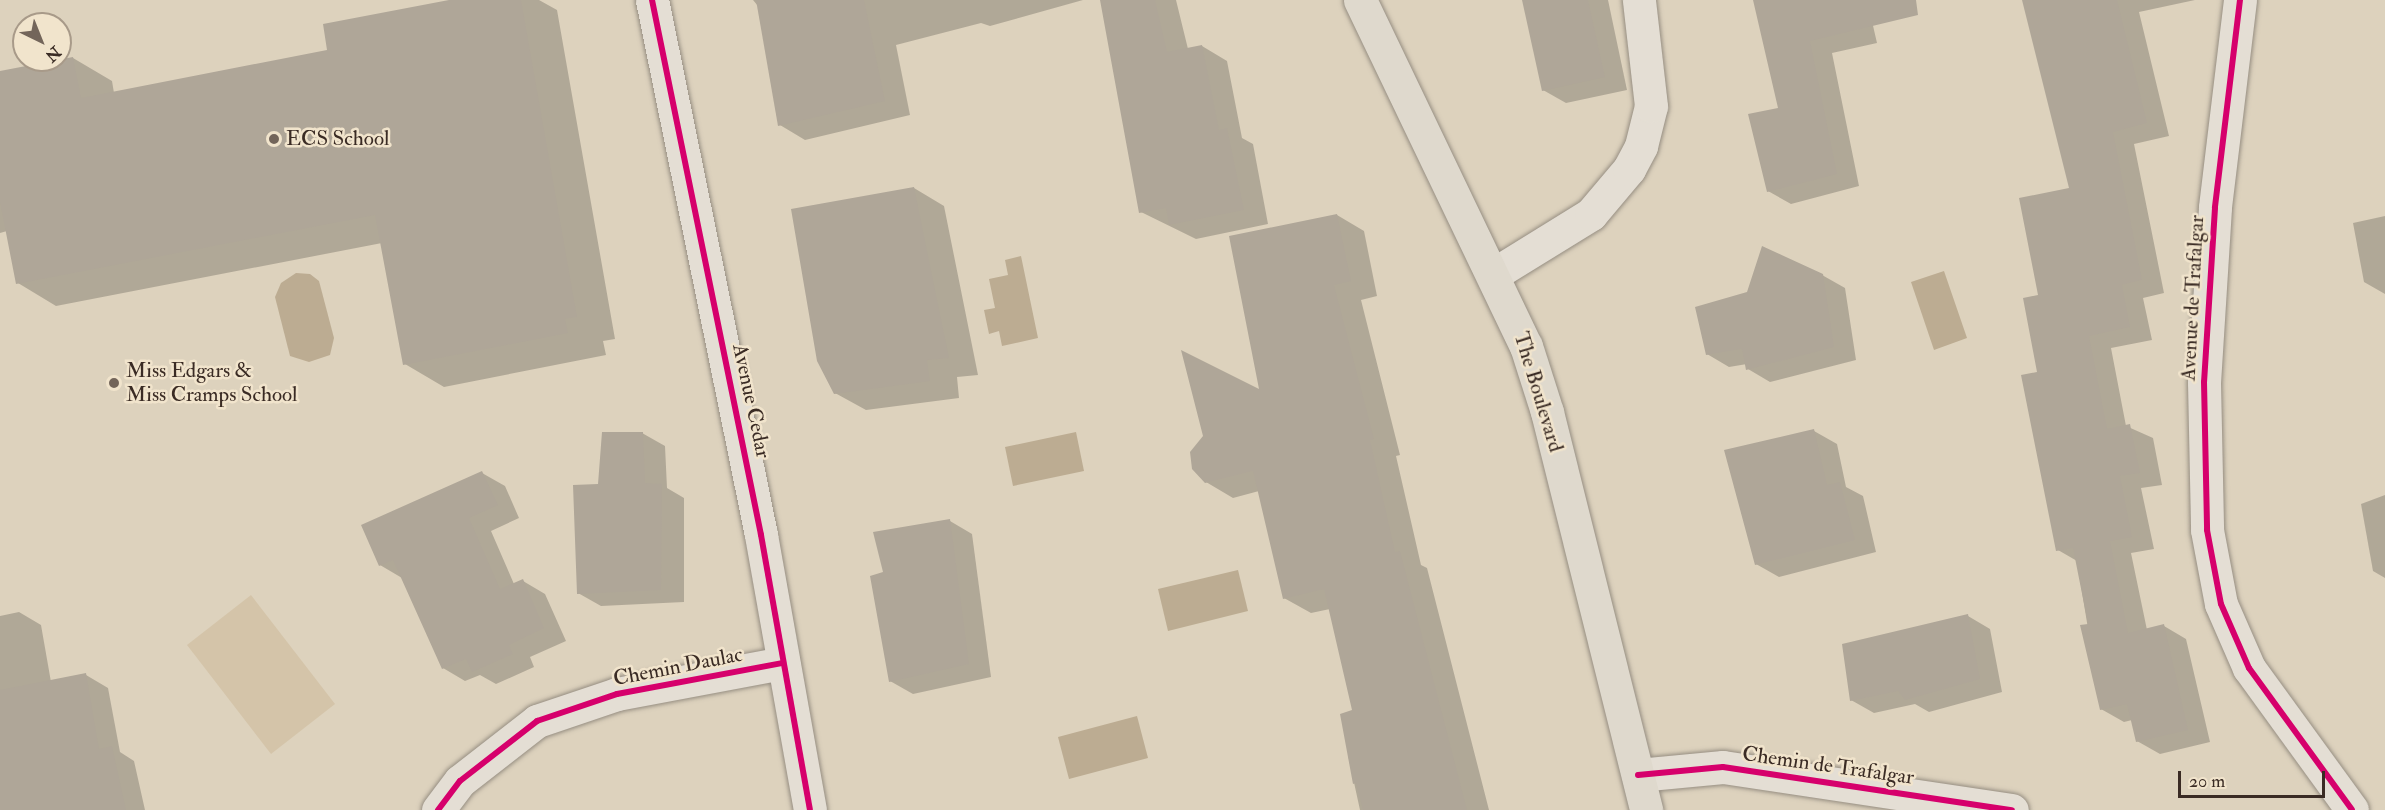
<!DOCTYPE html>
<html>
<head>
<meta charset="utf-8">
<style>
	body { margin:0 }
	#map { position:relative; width:2385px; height:810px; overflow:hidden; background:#ddd2bd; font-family:"IM FELL Double Pica",serif }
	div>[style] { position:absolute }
	.green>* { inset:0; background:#d4c4a9 }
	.water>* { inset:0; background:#bcac92 }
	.shadow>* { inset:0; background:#0003 }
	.building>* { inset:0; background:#afa698 }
	.roads { filter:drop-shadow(0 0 2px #968e82) drop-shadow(0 0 2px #968e82) }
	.minor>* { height:33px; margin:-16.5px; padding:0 16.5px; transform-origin:16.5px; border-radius:16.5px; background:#e4ded4 }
	.major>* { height:33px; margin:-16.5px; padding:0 16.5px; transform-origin:16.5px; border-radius:16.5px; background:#dfd9cd }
	.cycleway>* { height:6px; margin:-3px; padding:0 3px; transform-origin:3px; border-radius:3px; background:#d6006c }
	.dots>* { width:16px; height:16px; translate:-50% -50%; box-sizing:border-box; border:3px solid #f1e4cc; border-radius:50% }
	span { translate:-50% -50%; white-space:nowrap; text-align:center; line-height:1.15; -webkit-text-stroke:5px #f1e4cc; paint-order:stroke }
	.poi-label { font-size:21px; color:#3a2b24 }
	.left { translate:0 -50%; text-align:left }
	.street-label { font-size:21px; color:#3a2b24 }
	.north { position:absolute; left:12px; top:12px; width:60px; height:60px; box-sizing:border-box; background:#f1e4cc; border:2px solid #a89a89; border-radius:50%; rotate:137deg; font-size:16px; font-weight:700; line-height:24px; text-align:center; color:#3a2b24 }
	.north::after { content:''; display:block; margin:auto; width:21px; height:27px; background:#73655a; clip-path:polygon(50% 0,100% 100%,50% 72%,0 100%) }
	.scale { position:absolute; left:2178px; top:771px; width:147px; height:27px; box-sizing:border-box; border:3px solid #3a2b24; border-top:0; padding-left:8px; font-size:18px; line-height:21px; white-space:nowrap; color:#3a2b24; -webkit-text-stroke:4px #f1e4cc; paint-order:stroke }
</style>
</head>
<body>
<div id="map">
	<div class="green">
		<div style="clip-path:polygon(251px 595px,335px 704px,271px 754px,187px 645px)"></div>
	</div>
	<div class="water">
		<div style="clip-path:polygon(1021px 256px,1038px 338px,1002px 346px,999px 331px,989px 334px,984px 310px,995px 308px,989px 279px,1008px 275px,1005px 260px)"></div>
		<div style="clip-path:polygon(1944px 271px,1967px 338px,1934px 350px,1911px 282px)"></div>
		<div style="clip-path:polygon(296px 273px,310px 274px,319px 281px,334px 338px,330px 355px,309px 362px,290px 356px,275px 297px,281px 283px)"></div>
		<div style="clip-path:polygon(1076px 432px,1084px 471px,1013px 486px,1005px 447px)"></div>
		<div style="clip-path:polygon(1238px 570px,1248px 611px,1168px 631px,1158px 589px)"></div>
		<div style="clip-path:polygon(1137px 716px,1148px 758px,1069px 779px,1058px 737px)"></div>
	</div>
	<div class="shadow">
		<div style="clip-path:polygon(457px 0,539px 0,557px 10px,615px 339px,603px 341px,606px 355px,444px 387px,405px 364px,382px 243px,56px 306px,18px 283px,7px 231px,0 233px,0 72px,73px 58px,112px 81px,114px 93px,329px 51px)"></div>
		<div style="clip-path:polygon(753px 0,1083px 0,990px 26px,981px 23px,896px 45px,910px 115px,805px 140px,780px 125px,758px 6px)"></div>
		<div style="clip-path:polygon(1101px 0,1176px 0,1188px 49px,1202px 46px,1227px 61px,1242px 138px,1253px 144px,1268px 224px,1196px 239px,1141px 212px)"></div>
		<div style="clip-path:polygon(1524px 0,1608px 0,1627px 90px,1566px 103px,1543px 90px)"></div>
		<div style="clip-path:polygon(1755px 0,1861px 0,1868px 4px,1877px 43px,1832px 53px,1859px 186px,1791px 204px,1768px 191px,1780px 109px)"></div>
		<div style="clip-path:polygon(2026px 0,2195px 0,2139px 12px,2169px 136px,2134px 144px,2164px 293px,2143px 298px,2152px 340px,2111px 348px,2126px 426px,2153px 438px,2162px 485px,2141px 488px,2154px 549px,2131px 553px,2147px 630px,2164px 626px,2186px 639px,2210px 742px,2160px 754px,2137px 741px,2132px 720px,2124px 722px,2101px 709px,2077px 561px,2058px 550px,2039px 373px,2040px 296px,2071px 190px)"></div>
		<div style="clip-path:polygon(914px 188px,944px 206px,978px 375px,957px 377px,959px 398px,866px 410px,835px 393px)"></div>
		<div style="clip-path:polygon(1337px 215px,1364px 231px,1377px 296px,1361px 300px,1400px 455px,1396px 456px,1421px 565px,1427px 568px,1489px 810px,1360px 810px,1348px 755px,1354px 711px,1330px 609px,1311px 613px,1284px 598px,1259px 491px,1233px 498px,1206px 482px,1261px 392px)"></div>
		<div style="clip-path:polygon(2385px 216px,2385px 294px,2364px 282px,2353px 223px)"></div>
		<div style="clip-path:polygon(1822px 275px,1845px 288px,1856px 360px,1770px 382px,1748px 369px,1747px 364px,1729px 367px,1707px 354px)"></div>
		<div style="clip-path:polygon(1814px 431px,1837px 444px,1846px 487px,1863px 496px,1876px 552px,1779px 577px,1756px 564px)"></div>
		<div style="clip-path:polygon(642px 433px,665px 446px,667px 488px,684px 498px,684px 602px,601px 606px,578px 593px,600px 486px)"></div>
		<div style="clip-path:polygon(482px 473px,505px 486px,519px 518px,491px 531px,514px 584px,523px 581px,545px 594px,566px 641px,530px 657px,534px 667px,496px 684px,480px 675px,465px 681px,443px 668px,402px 578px,380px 565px)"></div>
		<div style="clip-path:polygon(2385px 495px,2385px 578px,2373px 571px,2361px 504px)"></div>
		<div style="clip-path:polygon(950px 521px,972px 534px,991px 677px,913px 694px,890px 681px)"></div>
		<div style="clip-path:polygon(19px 612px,41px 625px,51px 682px,86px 675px,108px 688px,120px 752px,134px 761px,145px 810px,0 810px,0 616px)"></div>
		<div style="clip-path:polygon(1968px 616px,1990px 629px,2002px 692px,1929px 712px,1915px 704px,1874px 713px,1851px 700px)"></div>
	</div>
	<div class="building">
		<div style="clip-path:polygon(449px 0,521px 0,577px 317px,565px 319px,568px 333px,403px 365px,375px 215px,16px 284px,0 202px,0 71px,73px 57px,81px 98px,327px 50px,323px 24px)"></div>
		<div style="clip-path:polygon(756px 0,864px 0,885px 101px,778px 126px)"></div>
		<div style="clip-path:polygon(1100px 0,1155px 0,1167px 52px,1202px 45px,1219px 130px,1227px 128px,1244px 210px,1169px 225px,1166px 208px,1139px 213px)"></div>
		<div style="clip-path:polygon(1522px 0,1588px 0,1605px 77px,1542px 91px)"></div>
		<div style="clip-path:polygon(1753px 0,1916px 0,1918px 15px,1810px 41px,1837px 174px,1767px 192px,1748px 114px,1778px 108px)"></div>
		<div style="clip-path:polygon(2022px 0,2117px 0,2147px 123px,2113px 132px,2142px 280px,2122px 285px,2130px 327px,2089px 336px,2107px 429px,2130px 424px,2140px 473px,2120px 476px,2132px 537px,2110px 541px,2128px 633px,2164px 624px,2188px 730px,2136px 742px,2127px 704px,2100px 710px,2080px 625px,2088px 624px,2073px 548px,2056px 551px,2021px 375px,2037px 372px,2023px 298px,2038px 295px,2019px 198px,2069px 188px)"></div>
		<div style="clip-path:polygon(914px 187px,949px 358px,927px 360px,930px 381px,834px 394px,817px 361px,791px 209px)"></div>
		<div style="clip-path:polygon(1337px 214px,1351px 281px,1334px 285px,1374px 439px,1370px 440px,1395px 552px,1400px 551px,1467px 810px,1363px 810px,1356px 783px,1353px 784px,1340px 714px,1352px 710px,1324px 589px,1283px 599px,1253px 471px,1205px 483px,1192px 469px,1190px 452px,1203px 436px,1181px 350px,1259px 389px,1229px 236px)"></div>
		<div style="clip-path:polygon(1762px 246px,1823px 274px,1834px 347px,1746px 370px,1742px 349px,1706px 355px,1695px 307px,1747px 292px)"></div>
		<div style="clip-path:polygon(1814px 429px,1827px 485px,1840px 482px,1855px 540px,1755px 565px,1724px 450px)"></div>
		<div style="clip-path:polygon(602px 432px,643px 432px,645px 483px,662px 484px,661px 590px,577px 594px,573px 485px,598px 484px)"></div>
		<div style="clip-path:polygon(482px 471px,498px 505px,469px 518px,500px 589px,523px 579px,544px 628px,509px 645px,513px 654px,472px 672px,466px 659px,442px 669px,393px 560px,379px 566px,361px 525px)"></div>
		<div style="clip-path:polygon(950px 519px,969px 664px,889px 682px,870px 576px,883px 572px,873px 532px)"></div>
		<div style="clip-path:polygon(1968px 614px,1980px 679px,1905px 700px,1898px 691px,1850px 701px,1842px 644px)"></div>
		<div style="clip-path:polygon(86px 673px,99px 749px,112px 746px,126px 810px,0 810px,0 690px)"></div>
	</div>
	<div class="roads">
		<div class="minor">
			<div style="left:652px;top:0;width:546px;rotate:78.48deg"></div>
			<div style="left:761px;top:535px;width:279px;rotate:79.9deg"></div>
			<div style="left:2240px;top:0;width:209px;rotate:96.9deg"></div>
			<div style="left:2215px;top:208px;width:174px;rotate:93.6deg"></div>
			<div style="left:2204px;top:382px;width:148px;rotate:88.8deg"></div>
			<div style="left:2207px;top:530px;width:75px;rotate:79.3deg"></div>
			<div style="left:2221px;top:604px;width:70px;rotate:66.4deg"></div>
			<div style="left:2249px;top:668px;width:175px;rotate:54deg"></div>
			<div style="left:1494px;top:274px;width:114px;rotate:-31.7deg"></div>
			<div style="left:1591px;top:214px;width:59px;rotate:-49.8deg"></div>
			<div style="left:1629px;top:169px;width:26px;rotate:-62deg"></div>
			<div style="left:1641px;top:146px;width:41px;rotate:-76deg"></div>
			<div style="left:1651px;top:106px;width:107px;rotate:-96.5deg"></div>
			<div style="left:1638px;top:775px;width:85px;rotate:-5.4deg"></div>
			<div style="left:1723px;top:767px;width:292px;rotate:8.5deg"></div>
			<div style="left:438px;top:810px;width:36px;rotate:-53deg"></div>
			<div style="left:460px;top:781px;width:98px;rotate:-37.9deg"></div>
			<div style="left:537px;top:721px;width:84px;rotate:-18.6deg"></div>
			<div style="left:617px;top:694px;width:169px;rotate:-10.6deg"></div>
		</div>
		<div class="major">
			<div style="left:1360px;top:0;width:384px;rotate:64.4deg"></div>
			<div style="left:1526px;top:346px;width:69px;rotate:72.3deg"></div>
			<div style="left:1547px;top:412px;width:410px;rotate:76deg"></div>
		</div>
	</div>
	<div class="cycleway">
		<div style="left:652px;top:0;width:546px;rotate:78.48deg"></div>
		<div style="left:761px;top:535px;width:279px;rotate:79.9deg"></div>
		<div style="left:2240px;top:0;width:209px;rotate:96.9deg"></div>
		<div style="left:2215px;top:208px;width:174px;rotate:93.6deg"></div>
		<div style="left:2204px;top:382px;width:148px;rotate:88.8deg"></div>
		<div style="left:2207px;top:530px;width:75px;rotate:79.3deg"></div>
		<div style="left:2221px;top:604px;width:70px;rotate:66.4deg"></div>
		<div style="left:2249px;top:668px;width:175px;rotate:54deg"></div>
		<div style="left:1638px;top:775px;width:85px;rotate:-5.4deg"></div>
		<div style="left:1723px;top:767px;width:292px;rotate:8.5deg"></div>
		<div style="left:438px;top:810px;width:36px;rotate:-53deg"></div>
		<div style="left:460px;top:781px;width:98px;rotate:-37.9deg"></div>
		<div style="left:537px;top:721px;width:84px;rotate:-18.6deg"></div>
		<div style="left:617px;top:694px;width:169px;rotate:-10.6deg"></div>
	</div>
	<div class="dots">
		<div style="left:274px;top:139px;background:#73655a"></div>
		<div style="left:114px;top:383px;background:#73655a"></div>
	</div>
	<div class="poi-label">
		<span class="left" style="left:286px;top:139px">ECS School</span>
		<span class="left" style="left:126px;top:383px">Miss Edgars &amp;<br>Miss Cramps School</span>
	</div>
	<div class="street-label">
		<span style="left:2193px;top:298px;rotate:-87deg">Avenue de Trafalgar</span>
		<span style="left:1538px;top:392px;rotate:73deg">The Boulevard</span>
		<span style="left:751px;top:401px;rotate:78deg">Avenue Cedar</span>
		<span style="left:678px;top:667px;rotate:-11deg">Chemin Daulac</span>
		<span style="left:1828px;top:766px;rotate:8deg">Chemin de Trafalgar</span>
	</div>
	<div class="north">N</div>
	<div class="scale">20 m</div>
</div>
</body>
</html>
